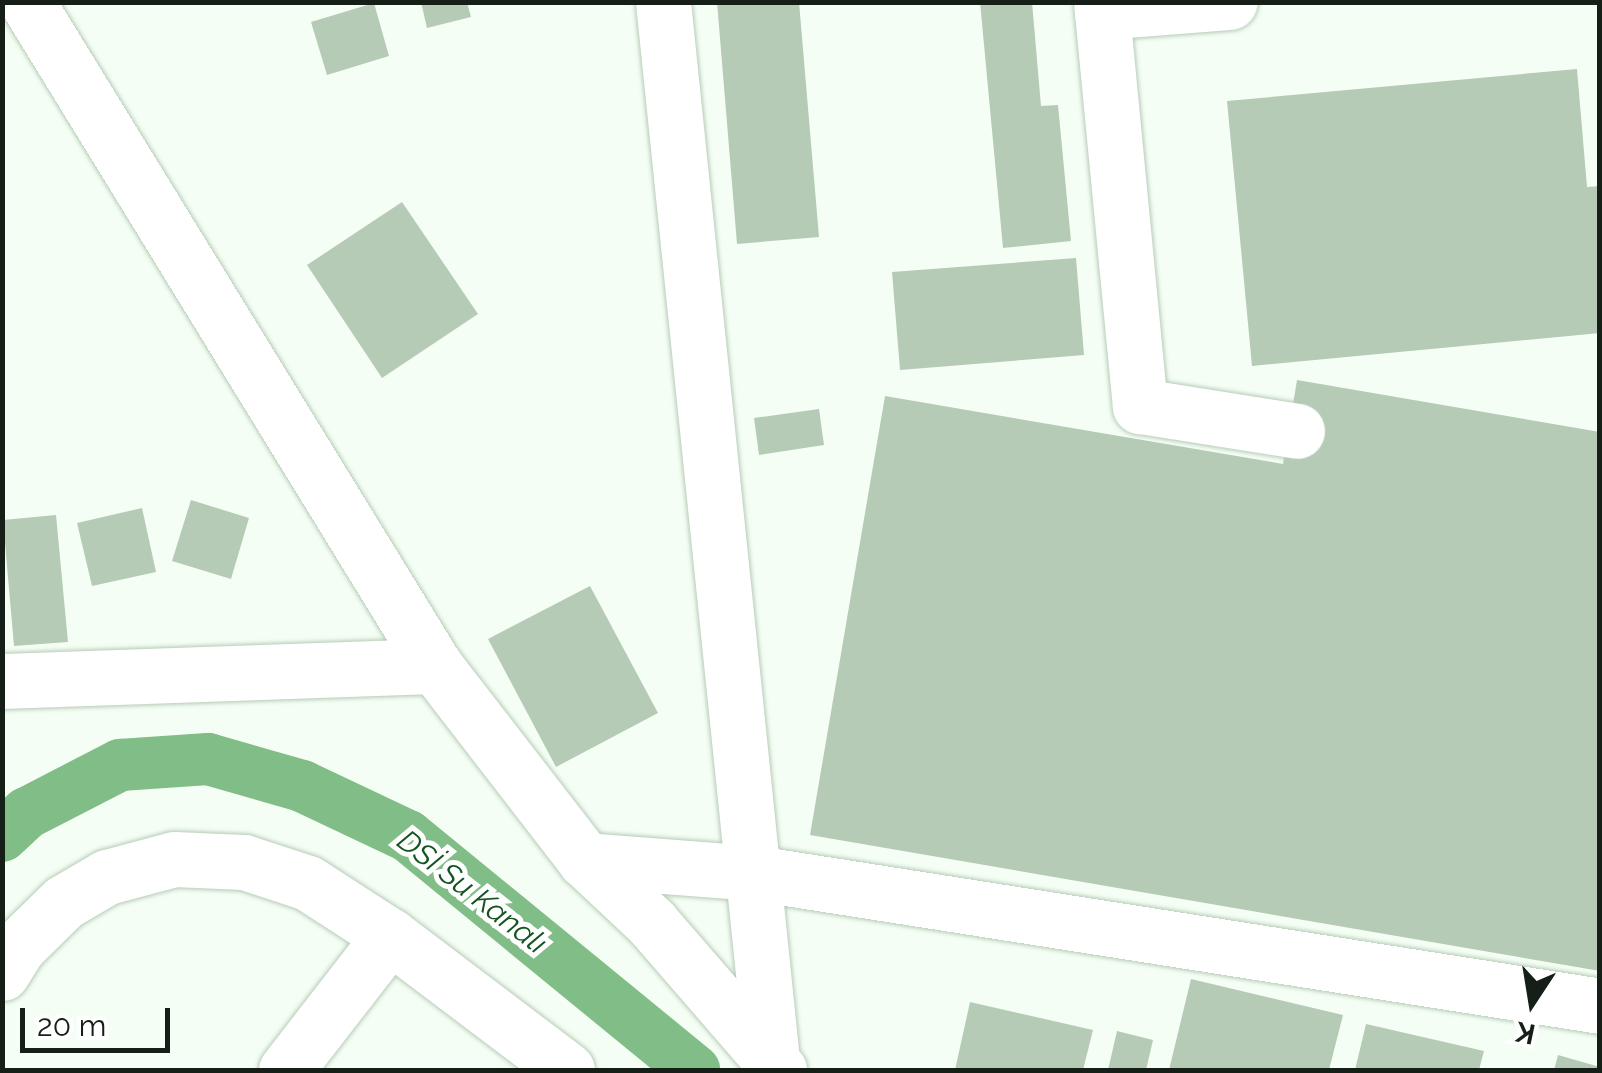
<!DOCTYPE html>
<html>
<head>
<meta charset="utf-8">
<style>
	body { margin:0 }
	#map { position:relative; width:1602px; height:1073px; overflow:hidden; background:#f5fef5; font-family:Raleway,sans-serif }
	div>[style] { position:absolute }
	.canal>* { height:52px; margin:-26px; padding:0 26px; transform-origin:26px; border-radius:26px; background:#81bd86 }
	.building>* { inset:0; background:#b5cbb6 }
	.roads { filter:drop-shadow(0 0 2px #b6ccb7) drop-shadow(0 0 2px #b6ccb7) }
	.minor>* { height:55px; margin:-27.5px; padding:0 27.5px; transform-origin:27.5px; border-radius:27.5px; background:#fff }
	span { translate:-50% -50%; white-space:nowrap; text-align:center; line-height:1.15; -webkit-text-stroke:10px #fff; paint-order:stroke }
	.water-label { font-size:30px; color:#135420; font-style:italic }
	.frame { position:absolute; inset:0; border:5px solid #161f17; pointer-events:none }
	.north { position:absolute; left:1482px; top:953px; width:100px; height:100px; -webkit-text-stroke:8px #fff; paint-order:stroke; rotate:192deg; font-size:28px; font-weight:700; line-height:40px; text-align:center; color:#161f17 }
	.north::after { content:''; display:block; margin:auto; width:35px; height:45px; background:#161f17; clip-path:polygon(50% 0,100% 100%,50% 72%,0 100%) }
	.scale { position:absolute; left:20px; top:1008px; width:150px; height:45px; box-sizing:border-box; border:5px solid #161f17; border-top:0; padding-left:12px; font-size:30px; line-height:35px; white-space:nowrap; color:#161f17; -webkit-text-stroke:8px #fff; paint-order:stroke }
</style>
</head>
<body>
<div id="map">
	<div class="canal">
		<div style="left:2px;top:836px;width:34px;rotate:-43deg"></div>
		<div style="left:27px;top:813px;width:105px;rotate:-27.3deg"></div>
		<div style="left:120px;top:765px;width:88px;rotate:-3.9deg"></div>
		<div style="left:208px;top:759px;width:98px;rotate:16deg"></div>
		<div style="left:302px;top:786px;width:117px;rotate:25.3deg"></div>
		<div style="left:408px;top:836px;width:370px;rotate:39.3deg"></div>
	</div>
	<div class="building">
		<div style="clip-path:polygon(421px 2px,467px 2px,471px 17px,427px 28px)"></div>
		<div style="clip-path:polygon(717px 2px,799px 2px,819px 237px,737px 244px)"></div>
		<div style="clip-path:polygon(980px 2px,1032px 2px,1041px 106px,1058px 105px,1071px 241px,1003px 248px)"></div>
		<div style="clip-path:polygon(374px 3px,389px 56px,327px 75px,311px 22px)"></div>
		<div style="clip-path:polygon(1577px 69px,1587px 187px,1600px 186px,1600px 333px,1252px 366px,1227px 101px)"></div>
		<div style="clip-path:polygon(402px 202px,478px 314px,382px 378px,307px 265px)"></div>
		<div style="clip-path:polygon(1076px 258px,1084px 355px,900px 370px,892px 272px)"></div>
		<div style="clip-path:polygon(1297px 380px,1600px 432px,1600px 971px,810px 835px,885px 396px,1283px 464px)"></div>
		<div style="clip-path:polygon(819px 409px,824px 445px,759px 455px,754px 418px)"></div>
		<div style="clip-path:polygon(191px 500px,249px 518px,231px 579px,172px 561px)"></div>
		<div style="clip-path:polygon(142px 508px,156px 572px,92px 586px,77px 523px)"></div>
		<div style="clip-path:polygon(56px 515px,68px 642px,14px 646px,3px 520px)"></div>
		<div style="clip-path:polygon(590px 586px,658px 713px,556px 767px,488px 639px)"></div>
		<div style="clip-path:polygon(1191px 979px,1343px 1015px,1329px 1070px,1169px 1070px)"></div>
		<div style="clip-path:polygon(970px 1002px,1093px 1030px,1083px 1070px,955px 1070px)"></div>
		<div style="clip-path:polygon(1366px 1024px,1484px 1051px,1479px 1070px,1355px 1070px)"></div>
		<div style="clip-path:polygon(1117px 1031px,1153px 1040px,1146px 1070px,1108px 1070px)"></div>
		<div style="clip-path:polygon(1558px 1055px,1600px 1067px,1600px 1070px,1554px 1070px)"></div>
	</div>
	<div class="roads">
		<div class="minor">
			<div style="left:27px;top:2px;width:779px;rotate:58.43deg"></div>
			<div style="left:435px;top:666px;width:245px;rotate:52.3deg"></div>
			<div style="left:585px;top:860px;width:91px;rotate:43.2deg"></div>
			<div style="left:651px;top:922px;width:196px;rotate:49.1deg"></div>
			<div style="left:663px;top:2px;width:1074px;rotate:84.12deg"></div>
			<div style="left:1101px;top:2px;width:406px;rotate:84.5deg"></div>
			<div style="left:1140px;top:406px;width:159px;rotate:9deg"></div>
			<div style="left:1102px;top:12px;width:128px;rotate:-4.5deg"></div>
			<div style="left:2px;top:681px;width:433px;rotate:-2deg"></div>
			<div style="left:585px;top:860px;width:170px;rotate:4.4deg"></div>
			<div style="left:755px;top:873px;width:855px;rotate:8.94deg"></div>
			<div style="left:2px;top:973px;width:31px;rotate:-58deg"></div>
			<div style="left:18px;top:947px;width:64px;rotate:-44.4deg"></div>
			<div style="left:64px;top:902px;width:50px;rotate:-30.2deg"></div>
			<div style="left:107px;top:877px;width:69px;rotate:-15deg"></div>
			<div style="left:174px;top:859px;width:70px;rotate:2.5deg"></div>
			<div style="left:244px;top:862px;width:67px;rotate:18.2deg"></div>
			<div style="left:308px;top:883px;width:98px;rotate:32.9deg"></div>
			<div style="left:390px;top:936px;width:222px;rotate:37.1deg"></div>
			<div style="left:286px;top:1070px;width:170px;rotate:-52.2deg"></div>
		</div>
	</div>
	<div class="water-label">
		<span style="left:472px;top:892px;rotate:38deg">DSİ Su Kanalı</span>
	</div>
	<div class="frame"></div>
	<div class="north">K</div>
	<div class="scale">20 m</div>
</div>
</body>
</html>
